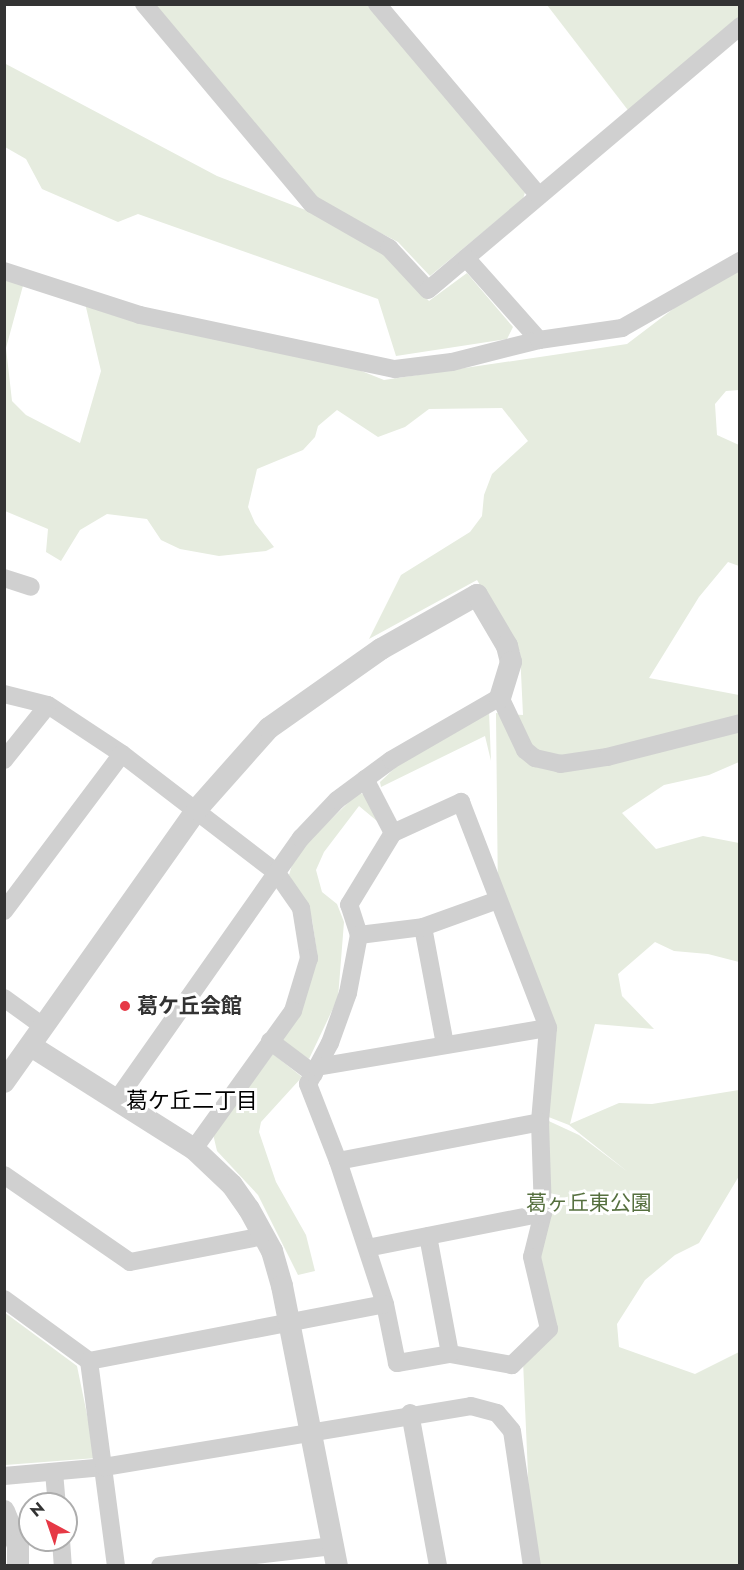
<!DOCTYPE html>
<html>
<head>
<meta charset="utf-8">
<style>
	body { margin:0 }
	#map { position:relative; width:744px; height:1570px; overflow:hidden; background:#fff; font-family:Jost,"Noto Sans JP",sans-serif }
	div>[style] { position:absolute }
	.green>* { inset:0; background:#e6ecdf }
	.minor>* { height:18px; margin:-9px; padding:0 9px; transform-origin:9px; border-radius:9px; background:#d0d0d0 }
	.tertiary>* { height:22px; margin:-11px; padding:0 11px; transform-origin:11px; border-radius:11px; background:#d0d0d0 }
	.dots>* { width:16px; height:16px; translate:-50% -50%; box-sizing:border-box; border:3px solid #fff; border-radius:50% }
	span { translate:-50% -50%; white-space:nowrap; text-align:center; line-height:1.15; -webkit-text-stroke:6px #fff; paint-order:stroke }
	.poi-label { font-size:21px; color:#333; font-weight:700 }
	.left { translate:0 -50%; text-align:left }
	.park-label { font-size:21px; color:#56703f }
	.neighbourhood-label { font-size:22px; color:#000 }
	.frame { position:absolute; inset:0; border:6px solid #333; pointer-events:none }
	.north { position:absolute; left:18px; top:1492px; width:60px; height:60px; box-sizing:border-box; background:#fff; border:2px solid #adadad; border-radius:50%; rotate:320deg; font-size:16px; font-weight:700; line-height:24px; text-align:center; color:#333 }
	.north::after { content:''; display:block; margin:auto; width:21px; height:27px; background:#e63946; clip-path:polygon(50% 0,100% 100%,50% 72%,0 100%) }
</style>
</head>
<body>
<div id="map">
	<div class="green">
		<div style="clip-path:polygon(153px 5px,375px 5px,526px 189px,523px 199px,430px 276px,398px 242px,311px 197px)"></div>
		<div style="clip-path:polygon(547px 5px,739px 5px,739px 26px,634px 118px)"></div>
		<div style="clip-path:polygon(4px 63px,217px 176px,308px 211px,385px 255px,429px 301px,467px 273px,513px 327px,507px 339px,396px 356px,378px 299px,138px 214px,118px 222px,42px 189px,26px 159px,5px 147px)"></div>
		<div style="clip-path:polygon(739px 267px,739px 390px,726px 391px,715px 404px,717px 435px,739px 445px,739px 566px,728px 562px,699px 597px,649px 678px,739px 695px,739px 762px,709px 775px,664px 785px,622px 813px,656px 849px,703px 836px,739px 843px,739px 962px,708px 954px,674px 951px,655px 942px,618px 974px,622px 996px,654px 1029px,595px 1024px,570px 1124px,619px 1103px,652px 1104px,739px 1090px,739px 1176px,699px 1243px,675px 1255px,645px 1280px,617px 1324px,619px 1347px,695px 1374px,739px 1352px,739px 1565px,532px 1565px,523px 1361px,555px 1326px,532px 1257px,540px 1117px,579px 1135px,628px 1172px,569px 1125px,546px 1116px,551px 1023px,498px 900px,496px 713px,523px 715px,520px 652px,477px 580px,369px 639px,401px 575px,470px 532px,482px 516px,484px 495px,492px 474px,528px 441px,502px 408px,429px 409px,405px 427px,378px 437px,337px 410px,318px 426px,315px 437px,303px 450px,257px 469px,248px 507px,255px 523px,274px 547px,266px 551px,219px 556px,180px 549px,161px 540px,147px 519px,107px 514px,80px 530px,61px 561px,46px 552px,48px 529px,5px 511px,4px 277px,24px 282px,6px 348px,12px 401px,26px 415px,80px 443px,101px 371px,85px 303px,314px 352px,384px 380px,627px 344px,702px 287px)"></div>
		<div style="clip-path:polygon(489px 711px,491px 761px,485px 736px,381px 787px,380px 782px,397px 766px)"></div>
		<div style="clip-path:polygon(359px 792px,372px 800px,377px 821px,359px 806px,324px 852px,316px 870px,322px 892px,337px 904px,344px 922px,338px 998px,309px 1059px,280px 1040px,299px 1014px,317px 953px,312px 919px,289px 875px,292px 865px,308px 842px)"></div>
		<div style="clip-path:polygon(273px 1054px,302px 1077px,261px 1122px,259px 1132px,276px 1182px,306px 1235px,315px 1271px,298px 1275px,258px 1195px,217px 1151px,213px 1134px)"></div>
		<div style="clip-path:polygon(4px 1312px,77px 1366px,96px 1458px,5px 1465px)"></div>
	</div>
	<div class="minor">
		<div style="left:144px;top:4px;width:261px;rotate:50deg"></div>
		<div style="left:312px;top:204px;width:89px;rotate:29.7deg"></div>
		<div style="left:389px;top:248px;width:57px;rotate:47.1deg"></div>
		<div style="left:428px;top:290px;width:409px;rotate:-40.2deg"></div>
		<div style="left:377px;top:4px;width:251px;rotate:49.8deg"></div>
		<div style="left:466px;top:258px;width:110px;rotate:48.3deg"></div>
		<div style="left:4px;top:271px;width:143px;rotate:17.9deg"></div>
		<div style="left:140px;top:315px;width:261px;rotate:12deg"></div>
		<div style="left:395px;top:369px;width:57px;rotate:-7deg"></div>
		<div style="left:452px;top:362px;width:90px;rotate:-14.2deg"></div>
		<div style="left:539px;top:340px;width:84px;rotate:-8.2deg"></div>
		<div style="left:622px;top:328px;width:136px;rotate:-29.6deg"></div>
		<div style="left:4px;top:578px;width:28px;rotate:18deg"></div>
		<div style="left:4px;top:694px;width:45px;rotate:14deg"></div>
		<div style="left:48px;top:705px;width:89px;rotate:33.5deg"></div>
		<div style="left:122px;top:754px;width:194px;rotate:37.5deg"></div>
		<div style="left:276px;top:872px;width:44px;rotate:55.2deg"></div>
		<div style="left:301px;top:908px;width:51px;rotate:80.9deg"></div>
		<div style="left:309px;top:958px;width:55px;rotate:106.8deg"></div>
		<div style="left:293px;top:1011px;width:170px;rotate:125.7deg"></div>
		<div style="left:4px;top:760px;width:70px;rotate:-51.3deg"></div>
		<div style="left:365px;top:779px;width:61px;rotate:62.6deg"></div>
		<div style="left:461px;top:802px;width:242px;rotate:68.9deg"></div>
		<div style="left:548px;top:1028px;width:94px;rotate:94.9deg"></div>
		<div style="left:540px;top:1122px;width:91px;rotate:88.1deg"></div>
		<div style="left:543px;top:1213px;width:45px;rotate:104deg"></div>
		<div style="left:532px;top:1257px;width:74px;rotate:76.7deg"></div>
		<div style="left:549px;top:1329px;width:52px;rotate:135.8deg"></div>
		<div style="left:512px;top:1365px;width:63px;rotate:-169.9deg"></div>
		<div style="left:450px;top:1354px;width:54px;rotate:170.4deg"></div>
		<div style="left:397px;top:1363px;width:60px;rotate:-101.5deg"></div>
		<div style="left:385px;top:1304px;width:151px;rotate:-108.2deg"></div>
		<div style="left:338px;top:1161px;width:83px;rotate:-111.3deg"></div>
		<div style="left:308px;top:1084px;width:47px;rotate:-61.8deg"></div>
		<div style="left:330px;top:1043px;width:53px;rotate:-70.2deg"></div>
		<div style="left:348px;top:993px;width:59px;rotate:-79.3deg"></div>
		<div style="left:359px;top:935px;width:32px;rotate:-108deg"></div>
		<div style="left:349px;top:905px;width:84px;rotate:-58.6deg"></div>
		<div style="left:393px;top:833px;width:75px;rotate:-24.5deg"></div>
		<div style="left:4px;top:911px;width:196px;rotate:-53.1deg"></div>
		<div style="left:423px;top:927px;width:120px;rotate:79.4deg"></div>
		<div style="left:359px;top:935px;width:64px;rotate:-7.1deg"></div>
		<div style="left:423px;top:927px;width:80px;rotate:-19.8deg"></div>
		<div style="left:4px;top:998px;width:49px;rotate:35.9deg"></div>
		<div style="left:270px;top:1041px;width:55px;rotate:36.9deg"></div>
		<div style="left:317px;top:1067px;width:234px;rotate:-9.6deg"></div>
		<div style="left:116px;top:1101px;width:322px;rotate:-54.9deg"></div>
		<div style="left:301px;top:838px;width:52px;rotate:-46.5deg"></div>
		<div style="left:337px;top:800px;width:67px;rotate:-36.5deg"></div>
		<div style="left:391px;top:760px;width:126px;rotate:-30deg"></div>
		<div style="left:500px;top:697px;width:59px;rotate:64.7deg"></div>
		<div style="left:525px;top:750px;width:13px;rotate:39deg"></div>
		<div style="left:535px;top:758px;width:26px;rotate:13deg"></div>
		<div style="left:560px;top:764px;width:48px;rotate:-8.5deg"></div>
		<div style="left:607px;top:757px;width:137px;rotate:-14.3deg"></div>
		<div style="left:338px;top:1161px;width:206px;rotate:-10.9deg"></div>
		<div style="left:4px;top:1175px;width:153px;rotate:34.6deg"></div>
		<div style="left:130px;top:1262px;width:136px;rotate:-11deg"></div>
		<div style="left:428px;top:1236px;width:120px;rotate:79.4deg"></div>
		<div style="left:367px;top:1248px;width:179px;rotate:-11.2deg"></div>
		<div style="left:4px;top:1299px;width:105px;rotate:36.1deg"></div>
		<div style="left:89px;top:1361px;width:207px;rotate:82.5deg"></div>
		<div style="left:89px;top:1361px;width:301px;rotate:-10.9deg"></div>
		<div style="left:410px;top:1413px;width:156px;rotate:79.6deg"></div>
		<div style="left:54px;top:1472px;width:32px;rotate:85deg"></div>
		<div style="left:4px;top:1476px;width:100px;rotate:-5.1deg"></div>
		<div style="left:104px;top:1467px;width:372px;rotate:-9.4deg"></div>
		<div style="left:471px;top:1406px;width:27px;rotate:15deg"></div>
		<div style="left:497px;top:1413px;width:23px;rotate:50deg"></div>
		<div style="left:512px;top:1431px;width:136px;rotate:81.6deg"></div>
		<div style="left:61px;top:1540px;width:26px;rotate:86deg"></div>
		<div style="left:160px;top:1566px;width:174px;rotate:-6.6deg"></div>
	</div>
	<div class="tertiary">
		<div style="left:31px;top:1046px;width:193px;rotate:32.3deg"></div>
		<div style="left:194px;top:1149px;width:52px;rotate:43.5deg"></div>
		<div style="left:232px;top:1185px;width:29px;rotate:55deg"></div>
		<div style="left:249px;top:1209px;width:48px;rotate:61.3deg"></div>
		<div style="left:272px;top:1251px;width:36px;rotate:74deg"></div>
		<div style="left:282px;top:1286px;width:285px;rotate:78.9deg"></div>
		<div style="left:4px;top:1082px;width:334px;rotate:-54.7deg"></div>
		<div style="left:197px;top:809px;width:108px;rotate:-48.4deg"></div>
		<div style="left:269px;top:728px;width:137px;rotate:-35.2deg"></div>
		<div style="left:381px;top:649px;width:110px;rotate:-29.4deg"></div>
		<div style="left:477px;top:595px;width:59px;rotate:59.5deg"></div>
		<div style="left:507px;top:646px;width:16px;rotate:76deg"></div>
		<div style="left:511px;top:662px;width:37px;rotate:107deg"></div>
		<div style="left:4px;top:1511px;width:37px;rotate:68deg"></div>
		<div style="left:18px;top:1545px;width:21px;rotate:90deg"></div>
	</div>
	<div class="dots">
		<div style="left:125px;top:1006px;background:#e63946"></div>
	</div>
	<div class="poi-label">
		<span class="left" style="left:137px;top:1006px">葛ケ丘会館</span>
	</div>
	<div class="park-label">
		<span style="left:589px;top:1203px">葛ヶ丘東公園</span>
	</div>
	<div class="neighbourhood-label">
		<span style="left:192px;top:1101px">葛ケ丘二丁目</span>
	</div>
	<div class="frame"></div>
	<div class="north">N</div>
</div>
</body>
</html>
